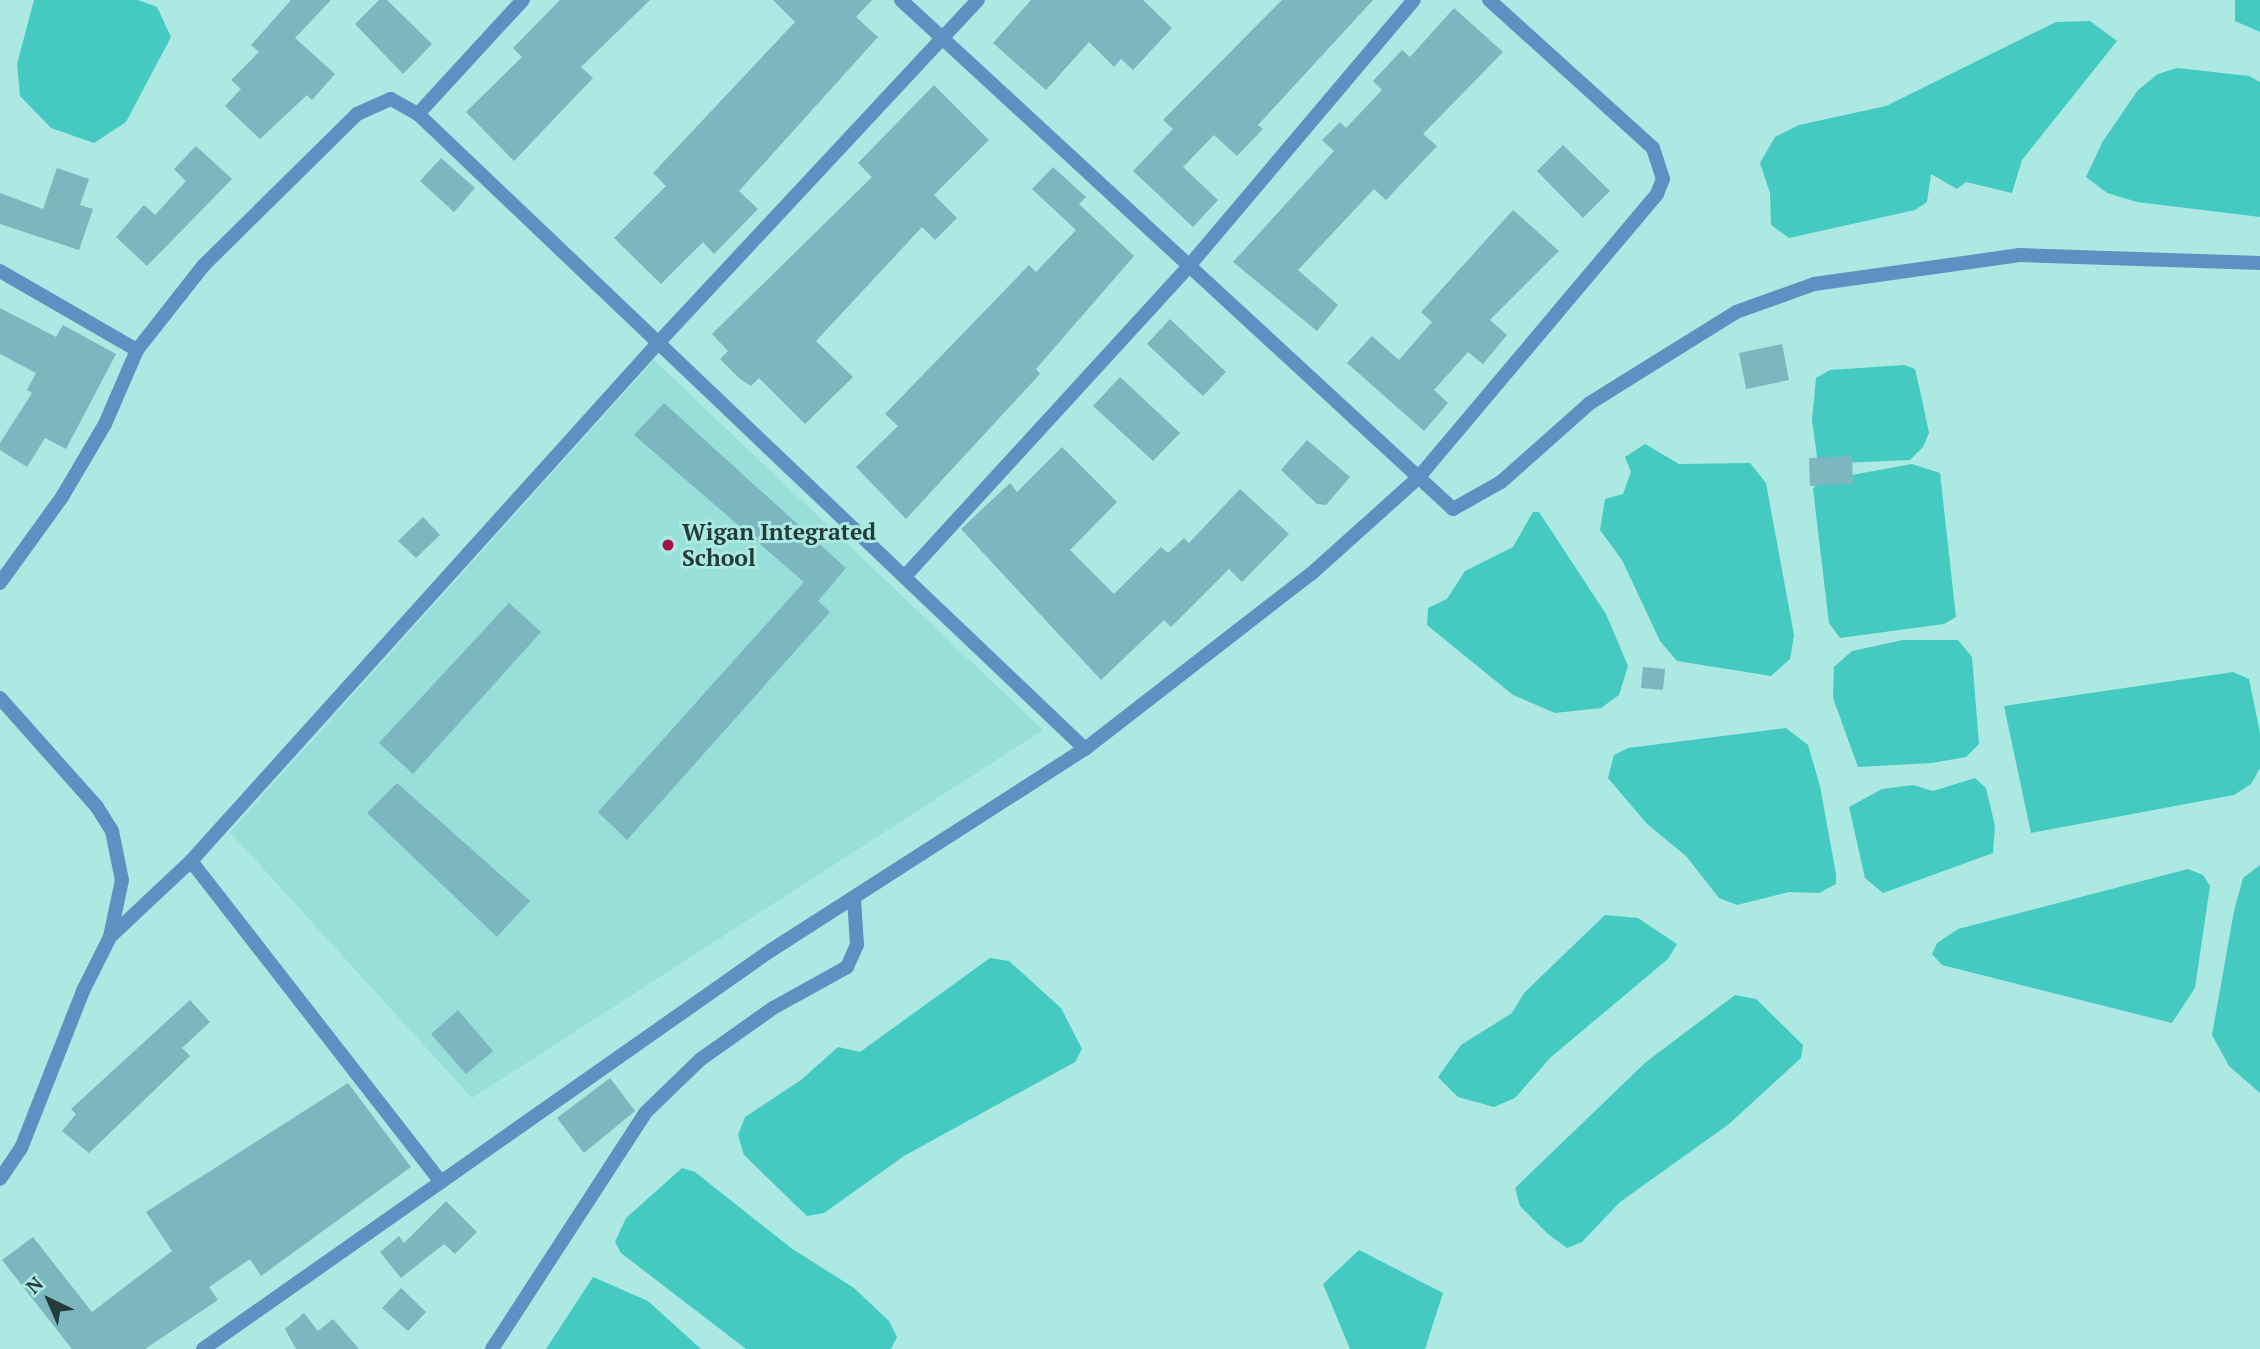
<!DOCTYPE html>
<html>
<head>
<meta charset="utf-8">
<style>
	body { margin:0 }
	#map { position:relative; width:2260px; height:1349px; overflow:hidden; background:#ace9e2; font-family:"PT Serif",serif }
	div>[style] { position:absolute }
	.built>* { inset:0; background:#97dfd8 }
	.water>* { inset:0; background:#45cac1 }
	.building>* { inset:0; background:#7cb6bf }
	.street>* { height:14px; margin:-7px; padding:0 7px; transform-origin:7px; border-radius:7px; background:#5e91c2 }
	.dots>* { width:19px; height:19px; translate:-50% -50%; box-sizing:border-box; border:4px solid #ace9e2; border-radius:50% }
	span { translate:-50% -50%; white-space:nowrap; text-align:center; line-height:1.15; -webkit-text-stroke:6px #ace9e2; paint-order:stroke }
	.poi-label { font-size:23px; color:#233c3a; font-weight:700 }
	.left { translate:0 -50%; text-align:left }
	.north { position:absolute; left:14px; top:1265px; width:70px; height:70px; -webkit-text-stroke:5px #ace9e2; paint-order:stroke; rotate:316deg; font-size:19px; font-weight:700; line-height:28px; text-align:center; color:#233c3a }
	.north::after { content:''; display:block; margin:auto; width:24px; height:32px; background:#233c3a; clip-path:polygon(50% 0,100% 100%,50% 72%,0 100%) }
</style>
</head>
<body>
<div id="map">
	<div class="built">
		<div style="clip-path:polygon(654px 360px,1043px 730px,472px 1098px,230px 832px)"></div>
	</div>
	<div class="water">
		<div style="clip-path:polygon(34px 0,138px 0,157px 7px,171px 37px,126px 122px,94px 143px,51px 128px,20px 96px,17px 64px)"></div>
		<div style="clip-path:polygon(2235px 0,2260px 0,2260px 32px,2235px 21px)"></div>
		<div style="clip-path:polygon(2090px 21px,2117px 41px,2022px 160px,2012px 193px,1966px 182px,1957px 189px,1931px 174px,1927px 202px,1915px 210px,1789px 238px,1771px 225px,1770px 193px,1760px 163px,1775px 137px,1799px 125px,1886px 106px,2056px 22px)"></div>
		<div style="clip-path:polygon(2177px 68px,2249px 76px,2260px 82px,2260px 217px,2137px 202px,2107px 193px,2086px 177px,2103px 141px,2138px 90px,2158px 74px)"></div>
		<div style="clip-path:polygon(1904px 365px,1915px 369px,1921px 395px,1929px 433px,1923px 447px,1910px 460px,1818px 464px,1812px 420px,1816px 378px,1830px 370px)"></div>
		<div style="clip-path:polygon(1645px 444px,1679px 464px,1750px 463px,1766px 483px,1794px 635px,1790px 659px,1771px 676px,1677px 661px,1660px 641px,1622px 560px,1600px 530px,1605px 499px,1623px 494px,1631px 472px,1625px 457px)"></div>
		<div style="clip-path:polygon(1912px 464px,1940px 473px,1956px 617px,1944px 624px,1840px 638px,1829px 623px,1813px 489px,1819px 481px)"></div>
		<div style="clip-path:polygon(1533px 512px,1539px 512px,1606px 614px,1628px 666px,1619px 695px,1601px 708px,1555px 713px,1513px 695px,1427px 625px,1428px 608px,1447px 599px,1465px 571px,1513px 547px)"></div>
		<div style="clip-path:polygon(1903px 640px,1958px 640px,1972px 657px,1979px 744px,1966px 757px,1932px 763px,1858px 767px,1833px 698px,1834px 667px,1852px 651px)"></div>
		<div style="clip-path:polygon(2233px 672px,2249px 679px,2260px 733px,2260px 768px,2251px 784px,2234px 795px,2031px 833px,2004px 706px)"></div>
		<div style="clip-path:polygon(1786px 728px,1808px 745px,1820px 786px,1836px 874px,1836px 884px,1819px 893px,1789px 892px,1737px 905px,1719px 898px,1686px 856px,1647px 824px,1608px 778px,1614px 755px,1628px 748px)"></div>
		<div style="clip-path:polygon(1975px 778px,1986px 788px,1995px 826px,1993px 853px,1883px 893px,1865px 878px,1849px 807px,1882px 789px,1913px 785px,1933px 791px)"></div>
		<div style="clip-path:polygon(2260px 865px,2260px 1093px,2229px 1066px,2212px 1035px,2234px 911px,2243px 878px)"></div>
		<div style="clip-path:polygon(2188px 869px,2203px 875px,2210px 886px,2195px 988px,2172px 1023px,1942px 965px,1932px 954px,1937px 943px,1958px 929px)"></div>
		<div style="clip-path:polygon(1605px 915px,1638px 918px,1677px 944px,1668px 959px,1551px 1057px,1515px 1098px,1494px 1107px,1458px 1097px,1438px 1077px,1461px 1045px,1512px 1013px,1524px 993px)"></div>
		<div style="clip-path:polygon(990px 958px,1009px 961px,1061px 1008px,1082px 1049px,1075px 1062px,904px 1156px,824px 1213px,807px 1216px,744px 1155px,738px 1135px,745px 1117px,801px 1080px,838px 1047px,860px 1052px)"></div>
		<div style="clip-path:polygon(1735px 995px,1756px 999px,1803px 1045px,1801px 1058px,1729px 1124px,1620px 1202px,1582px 1242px,1567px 1248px,1548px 1234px,1520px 1206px,1515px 1188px,1646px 1062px)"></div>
		<div style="clip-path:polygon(682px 1168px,695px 1172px,791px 1248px,854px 1288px,889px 1321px,897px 1337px,891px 1349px,746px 1349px,621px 1253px,615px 1242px,626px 1218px)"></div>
		<div style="clip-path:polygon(1359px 1250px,1443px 1293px,1425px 1349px,1350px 1349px,1323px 1284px)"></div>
		<div style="clip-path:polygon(593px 1277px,648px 1301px,701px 1349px,546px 1349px)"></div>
	</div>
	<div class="building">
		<div style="clip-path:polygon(291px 0,331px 0,295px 38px,335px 74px,312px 100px,307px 95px,260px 139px,225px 106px,241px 89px,231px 80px,259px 52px,251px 45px)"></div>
		<div style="clip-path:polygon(379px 0,387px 0,432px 44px,403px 74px,355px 24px)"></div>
		<div style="clip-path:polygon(560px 0,650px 0,581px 67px,593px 78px,514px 161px,466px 112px,522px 57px,513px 48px)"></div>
		<div style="clip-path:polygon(773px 0,872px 0,856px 17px,878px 37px,739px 191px,758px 209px,714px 254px,703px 242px,661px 284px,614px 238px,666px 186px,653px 173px,795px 22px)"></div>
		<div style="clip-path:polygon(1031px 0,1143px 0,1172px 28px,1133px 70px,1121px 59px,1114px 67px,1089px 42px,1046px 90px,993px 43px)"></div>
		<div style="clip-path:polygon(1282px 0,1373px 0,1258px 125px,1263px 129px,1237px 156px,1214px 135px,1183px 167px,1218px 200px,1193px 227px,1133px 171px,1173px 129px,1163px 120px)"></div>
		<div style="clip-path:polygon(1454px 8px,1503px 52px,1423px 134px,1437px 146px,1386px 200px,1374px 189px,1298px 270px,1338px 305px,1317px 331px,1233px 262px,1334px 151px,1322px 140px,1340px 122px,1346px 128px,1382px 90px,1373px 81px,1402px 50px,1410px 57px)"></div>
		<div style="clip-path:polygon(934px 85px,989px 140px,934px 195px,957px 218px,935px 240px,922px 227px,816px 341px,853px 377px,805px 424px,759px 378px,751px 386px,740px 379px,720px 359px,728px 351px,712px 334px,872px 177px,858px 163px)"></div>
		<div style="clip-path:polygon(1563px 145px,1610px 191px,1583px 218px,1537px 171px)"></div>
		<div style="clip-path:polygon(196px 146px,232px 179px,147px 266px,116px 237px,144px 205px,155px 215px,186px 181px,174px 169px)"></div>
		<div style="clip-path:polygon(441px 158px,475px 188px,454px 212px,420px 181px)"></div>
		<div style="clip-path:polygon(1053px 167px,1086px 197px,1079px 204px,1134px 256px,1036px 369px,1040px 374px,906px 519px,856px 467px,898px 426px,885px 414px,1029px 265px,1036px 272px,1076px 230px,1032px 189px)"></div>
		<div style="clip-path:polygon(57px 168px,89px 179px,80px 205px,93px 209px,79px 250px,0 224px,0 193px,43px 209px)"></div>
		<div style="clip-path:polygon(1513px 210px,1559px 251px,1490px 320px,1507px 335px,1483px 364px,1468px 352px,1434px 390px,1448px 403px,1424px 431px,1347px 363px,1372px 336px,1399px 360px,1432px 322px,1421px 312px)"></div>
		<div style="clip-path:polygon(0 308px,56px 337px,63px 325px,116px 354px,66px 449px,45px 438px,27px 467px,0 450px,0 443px,32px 393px,27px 390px,36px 373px,0 354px)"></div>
		<div style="clip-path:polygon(1170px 319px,1226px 372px,1203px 396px,1147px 344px)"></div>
		<div style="clip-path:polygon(1782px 344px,1789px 380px,1746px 389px,1739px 353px)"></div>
		<div style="clip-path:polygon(1120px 377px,1180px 433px,1153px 461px,1093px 406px)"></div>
		<div style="clip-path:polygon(664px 403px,846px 568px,818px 601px,830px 612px,627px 840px,598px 812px,804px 582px,634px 435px)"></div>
		<div style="clip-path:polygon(1307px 440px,1350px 477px,1326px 505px,1317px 504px,1281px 470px)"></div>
		<div style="clip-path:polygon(1062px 447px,1117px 502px,1070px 550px,1114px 594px,1161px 547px,1168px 553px,1184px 538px,1189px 543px,1240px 489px,1289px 534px,1242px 582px,1229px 569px,1171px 627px,1164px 620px,1101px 680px,961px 529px,1010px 483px,1017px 492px)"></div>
		<div style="clip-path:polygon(1852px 456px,1853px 484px,1810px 486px,1809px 458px)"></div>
		<div style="clip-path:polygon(423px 517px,440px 535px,416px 558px,398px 541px)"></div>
		<div style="clip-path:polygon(509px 603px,541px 632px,413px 774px,379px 743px)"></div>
		<div style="clip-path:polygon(1643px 667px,1665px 669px,1663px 690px,1641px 688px)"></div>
		<div style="clip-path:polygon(397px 783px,530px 901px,497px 937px,367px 813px)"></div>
		<div style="clip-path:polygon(190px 1000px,210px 1022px,182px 1048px,190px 1056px,89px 1153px,62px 1131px,76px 1114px,71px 1109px)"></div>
		<div style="clip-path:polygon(458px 1010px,493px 1051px,466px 1074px,431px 1034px)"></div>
		<div style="clip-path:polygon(610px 1078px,635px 1111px,584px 1153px,557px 1118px)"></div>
		<div style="clip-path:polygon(348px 1083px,411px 1167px,261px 1276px,250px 1259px,209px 1287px,218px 1300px,145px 1349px,72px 1349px,2px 1260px,33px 1237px,92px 1312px,172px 1251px,146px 1212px)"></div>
		<div style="clip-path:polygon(446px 1201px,477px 1232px,455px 1254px,444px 1244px,401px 1278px,380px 1252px,399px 1236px,404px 1243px)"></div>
		<div style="clip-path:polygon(401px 1288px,426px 1312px,408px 1331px,382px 1308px)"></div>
		<div style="clip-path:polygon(304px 1313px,318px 1331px,333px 1319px,359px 1349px,296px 1349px,285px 1329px)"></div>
	</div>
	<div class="street">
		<div style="left:901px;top:0;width:751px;rotate:42.68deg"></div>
		<div style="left:1453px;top:509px;width:55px;rotate:-29.4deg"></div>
		<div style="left:1501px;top:482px;width:119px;rotate:-41.6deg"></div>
		<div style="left:1590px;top:403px;width:172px;rotate:-31.9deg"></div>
		<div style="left:1736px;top:312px;width:83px;rotate:-19.7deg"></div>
		<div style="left:1814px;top:284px;width:208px;rotate:-8deg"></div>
		<div style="left:2020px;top:255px;width:240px;rotate:1.9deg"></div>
		<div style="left:418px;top:114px;width:155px;rotate:-47.4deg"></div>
		<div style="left:0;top:271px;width:158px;rotate:30deg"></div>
		<div style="left:907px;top:574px;width:418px;rotate:-47.5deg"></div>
		<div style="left:1189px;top:266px;width:348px;rotate:-49.8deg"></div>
		<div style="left:0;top:583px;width:106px;rotate:-54.2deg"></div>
		<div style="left:62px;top:497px;width:85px;rotate:-59.5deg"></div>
		<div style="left:105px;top:424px;width:81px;rotate:-66.6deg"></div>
		<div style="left:137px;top:350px;width:108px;rotate:-51.8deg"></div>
		<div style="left:204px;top:265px;width:215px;rotate:-44.6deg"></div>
		<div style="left:357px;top:114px;width:37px;rotate:-24deg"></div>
		<div style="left:391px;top:99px;width:31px;rotate:29deg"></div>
		<div style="left:418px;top:114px;width:921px;rotate:43.59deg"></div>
		<div style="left:0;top:698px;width:146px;rotate:48.3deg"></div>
		<div style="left:97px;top:807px;width:28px;rotate:58deg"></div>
		<div style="left:112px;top:831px;width:50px;rotate:78.5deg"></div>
		<div style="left:122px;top:880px;width:58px;rotate:101.9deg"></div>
		<div style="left:110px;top:937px;width:60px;rotate:116.6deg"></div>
		<div style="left:83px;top:991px;width:169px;rotate:111.5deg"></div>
		<div style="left:21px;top:1148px;width:37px;rotate:124deg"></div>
		<div style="left:191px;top:861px;width:407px;rotate:52.1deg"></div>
		<div style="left:110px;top:937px;width:111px;rotate:-43.2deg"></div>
		<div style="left:191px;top:861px;width:697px;rotate:-47.96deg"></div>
		<div style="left:658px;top:343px;width:469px;rotate:-47deg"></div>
		<div style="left:203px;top:1349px;width:693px;rotate:-35.07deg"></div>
		<div style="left:770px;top:951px;width:374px;rotate:-32.7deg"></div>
		<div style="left:1085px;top:749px;width:286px;rotate:-37.8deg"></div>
		<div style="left:1311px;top:574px;width:144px;rotate:-41.9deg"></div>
		<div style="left:1418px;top:478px;width:371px;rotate:-49.9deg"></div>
		<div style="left:1657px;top:194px;width:16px;rotate:-68deg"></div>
		<div style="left:1663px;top:179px;width:33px;rotate:-108deg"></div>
		<div style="left:1653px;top:148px;width:221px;rotate:-137.9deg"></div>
		<div style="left:492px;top:1349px;width:281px;rotate:-57deg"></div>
		<div style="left:645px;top:1113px;width:78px;rotate:-44deg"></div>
		<div style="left:701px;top:1059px;width:88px;rotate:-35.3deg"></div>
		<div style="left:773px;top:1008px;width:85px;rotate:-29deg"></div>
		<div style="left:847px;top:967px;width:24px;rotate:-66deg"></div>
		<div style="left:857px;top:945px;width:47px;rotate:-93.7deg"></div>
	</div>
	<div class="dots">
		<div style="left:668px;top:545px;background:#a50f47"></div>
	</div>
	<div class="poi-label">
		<span class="left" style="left:682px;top:545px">Wigan Integrated<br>School</span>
	</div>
	<div class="north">N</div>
</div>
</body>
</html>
